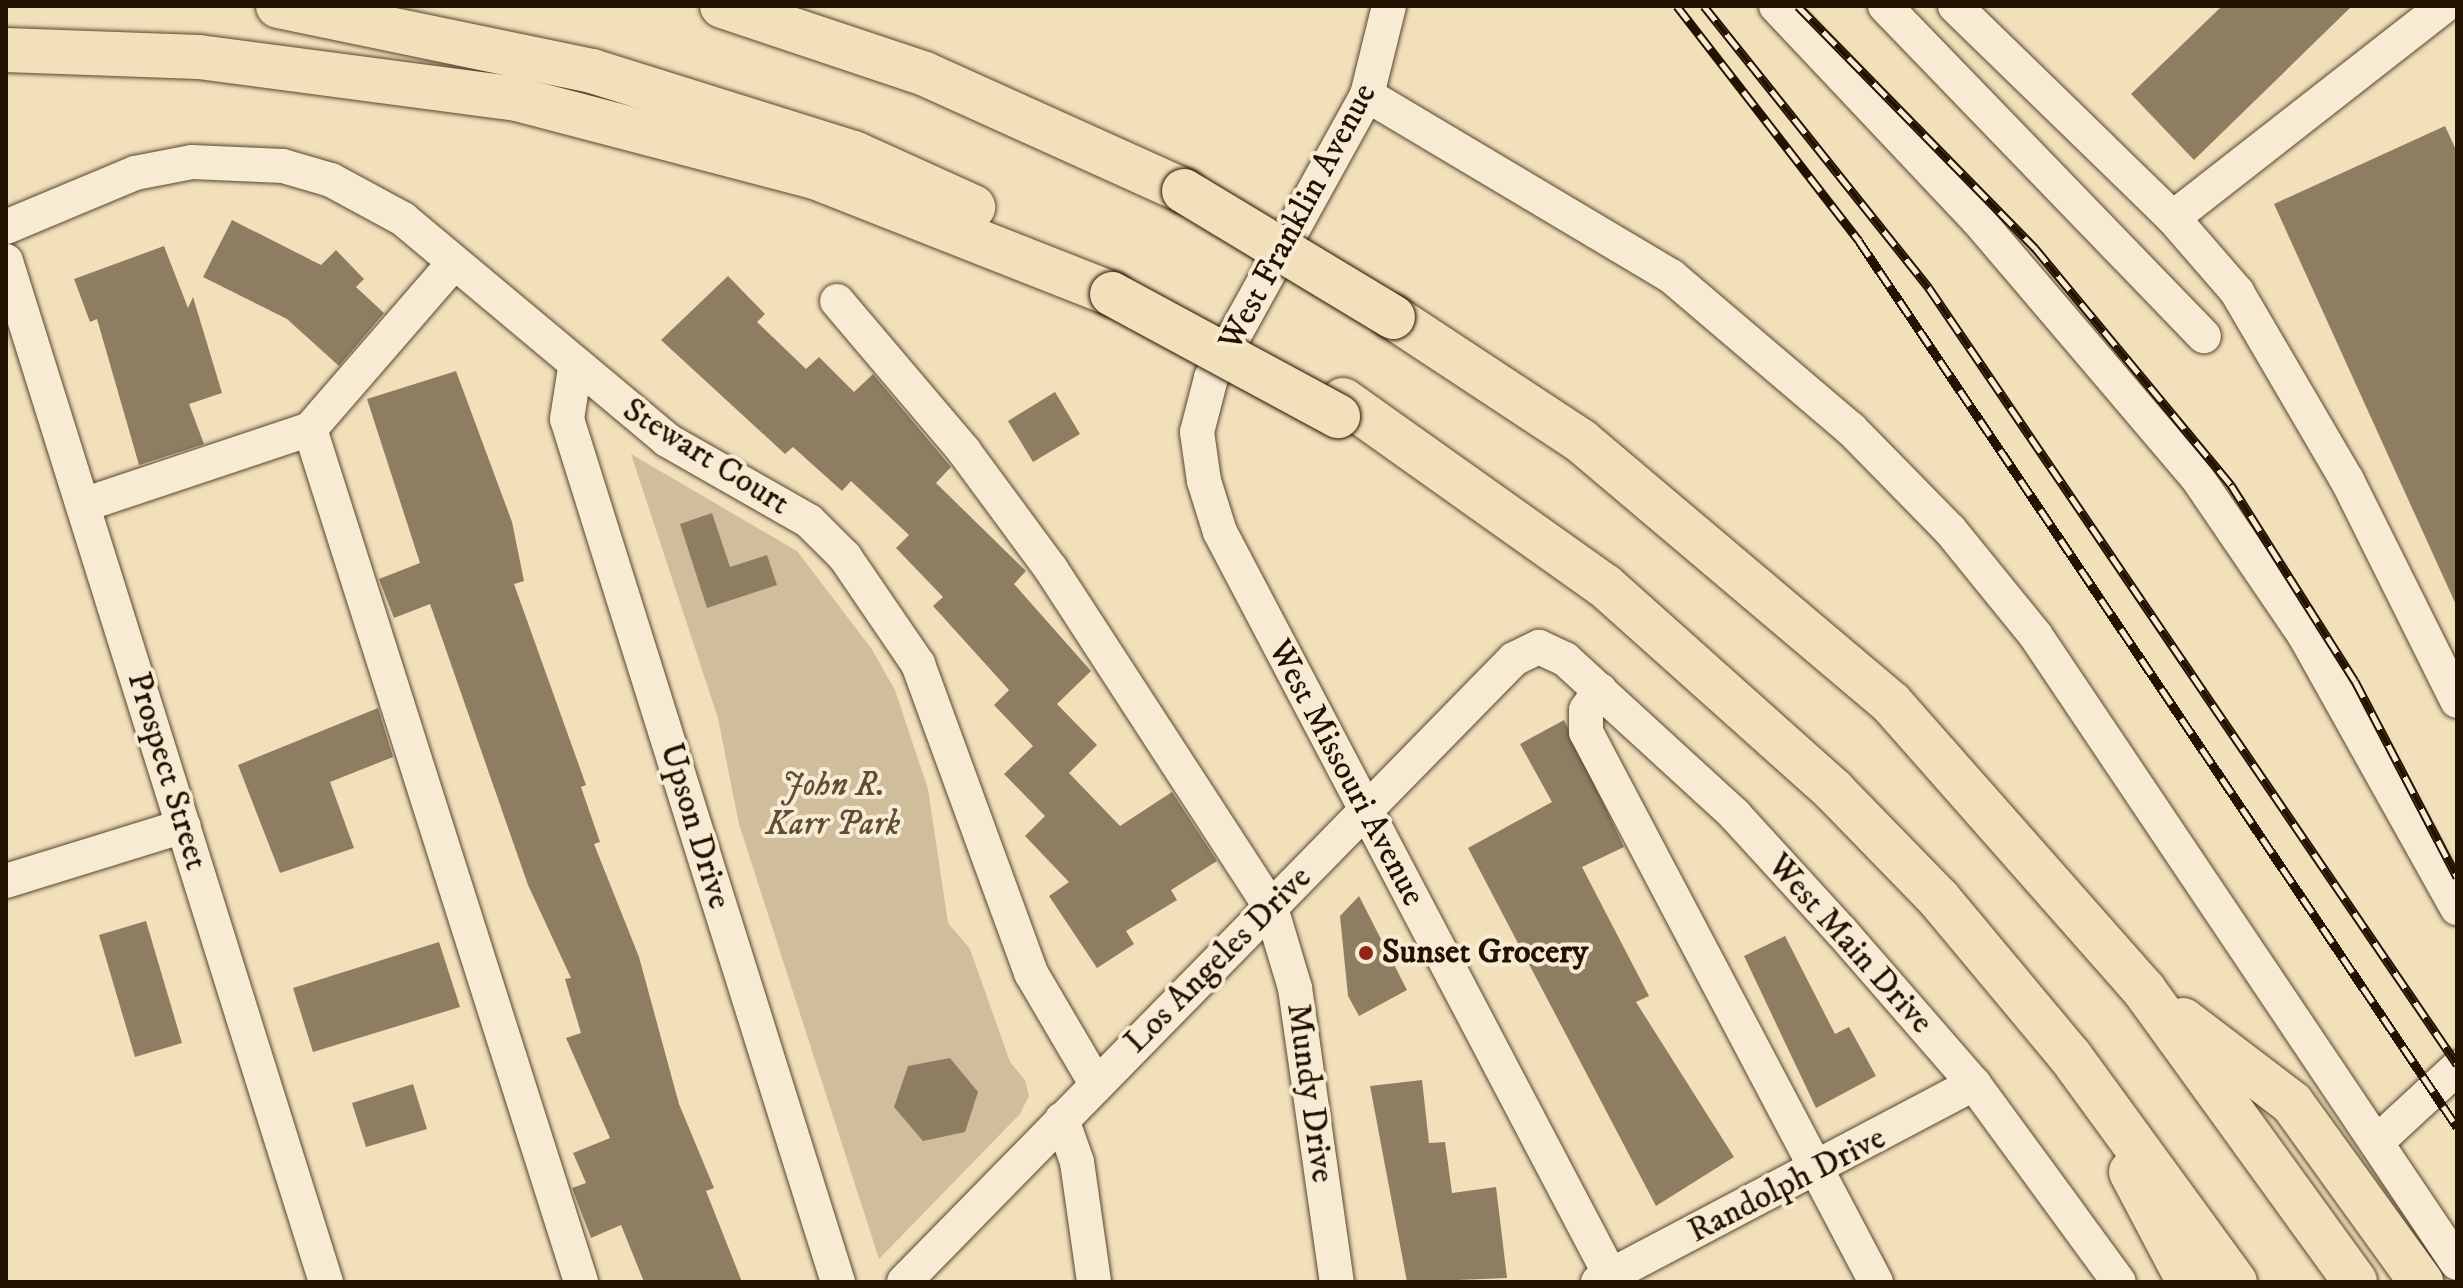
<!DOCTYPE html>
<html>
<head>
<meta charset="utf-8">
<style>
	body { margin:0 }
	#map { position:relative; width:2463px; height:1288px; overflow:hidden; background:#f2e0bb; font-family:"IM FELL DW Pica",serif }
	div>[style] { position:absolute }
	.green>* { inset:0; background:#cfbd9b }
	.building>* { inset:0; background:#8f7d61 }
	.roads { filter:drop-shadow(0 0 2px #57462f) drop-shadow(0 0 2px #57462f) }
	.minor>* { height:34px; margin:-17px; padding:0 17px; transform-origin:17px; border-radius:17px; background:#f7ebd3 }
	.highway>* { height:44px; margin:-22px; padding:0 22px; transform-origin:22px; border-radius:22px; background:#f2e0bb }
	.rail>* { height:9px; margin-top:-4.5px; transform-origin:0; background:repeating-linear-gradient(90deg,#f7ebd3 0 18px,#231200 0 36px); box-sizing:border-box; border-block:2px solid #231200 }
	.bridges { filter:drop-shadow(0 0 2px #231200) drop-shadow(0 0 2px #231200) }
	.highway-bridge>* { height:44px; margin:-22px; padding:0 22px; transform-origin:22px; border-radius:22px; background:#f2e0bb }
	.dots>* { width:22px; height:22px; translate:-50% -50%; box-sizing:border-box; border:4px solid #f7ebd3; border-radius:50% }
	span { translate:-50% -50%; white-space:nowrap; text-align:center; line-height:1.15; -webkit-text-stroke:8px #f7ebd3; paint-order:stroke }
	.street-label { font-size:34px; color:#231200 }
	.park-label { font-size:34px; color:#5f4e36; font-style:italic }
	.poi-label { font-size:34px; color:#231200; font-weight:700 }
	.left { translate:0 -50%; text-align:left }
	.frame { position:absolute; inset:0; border:8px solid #231200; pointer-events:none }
</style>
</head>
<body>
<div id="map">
	<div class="green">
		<div style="clip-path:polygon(631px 454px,797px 551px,871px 648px,895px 690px,928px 789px,948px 923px,970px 949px,1010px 1062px,1025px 1080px,1029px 1096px,1020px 1114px,879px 1259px,739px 824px,718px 718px)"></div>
	</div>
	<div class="building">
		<div style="clip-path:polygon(2222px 6px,2352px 6px,2194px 160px,2131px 94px)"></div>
		<div style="clip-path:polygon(2445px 126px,2457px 152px,2457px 607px,2274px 204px)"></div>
		<div style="clip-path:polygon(232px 220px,321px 265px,336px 250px,364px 279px,356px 287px,384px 313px,339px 366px,287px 319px,203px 277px)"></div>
		<div style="clip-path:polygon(164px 246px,188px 308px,193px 297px,222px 393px,189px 404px,204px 444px,139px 465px,97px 319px,90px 322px,74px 279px)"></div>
		<div style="clip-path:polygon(728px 276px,765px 314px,757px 322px,806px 369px,819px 357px,854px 392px,873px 374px,951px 467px,936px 483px,1026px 571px,1014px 584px,1091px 671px,1057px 704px,1097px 745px,1069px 773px,1120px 826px,1172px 792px,1217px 861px,1171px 890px,1177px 900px,1126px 931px,1134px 944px,1097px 968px,1049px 896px,1069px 882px,1025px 836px,1045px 816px,1004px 774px,1033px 746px,994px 705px,1009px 690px,933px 606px,943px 597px,896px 548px,909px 535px,851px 481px,842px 491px,793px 447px,785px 454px,661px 340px)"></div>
		<div style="clip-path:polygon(456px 371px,512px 522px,524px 581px,514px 584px,586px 785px,581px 787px,600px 842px,594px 844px,639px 957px,679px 1104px,714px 1188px,706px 1191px,742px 1282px,644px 1282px,621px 1225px,591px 1238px,572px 1188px,586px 1183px,573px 1153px,610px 1138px,566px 1038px,581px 1033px,565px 979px,571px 978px,528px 885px,430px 604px,394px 618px,379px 579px,420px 563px,367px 399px)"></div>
		<div style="clip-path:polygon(1055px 392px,1080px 434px,1033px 462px,1008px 421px)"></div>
		<div style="clip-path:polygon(712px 513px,730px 567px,767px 555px,777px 585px,707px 608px,680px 524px)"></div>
		<div style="clip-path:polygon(378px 708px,393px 757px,330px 782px,354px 848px,280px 873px,238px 765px)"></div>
		<div style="clip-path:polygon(1564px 720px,1624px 847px,1582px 867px,1649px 996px,1636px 1002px,1734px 1157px,1656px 1206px,1468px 848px,1552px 802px,1520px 744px)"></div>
		<div style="clip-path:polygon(1359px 896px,1407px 990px,1359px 1016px,1348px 996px,1340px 916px)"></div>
		<div style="clip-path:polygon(146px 921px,182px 1043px,135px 1057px,99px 935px)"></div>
		<div style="clip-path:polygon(1785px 936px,1835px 1034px,1849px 1027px,1876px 1076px,1816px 1108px,1744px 956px)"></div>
		<div style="clip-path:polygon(439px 942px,460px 1007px,313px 1052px,293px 988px)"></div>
		<div style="clip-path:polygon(950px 1058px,978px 1092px,965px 1132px,923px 1141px,894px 1107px,908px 1066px)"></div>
		<div style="clip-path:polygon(1422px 1080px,1429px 1143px,1445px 1142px,1452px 1193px,1496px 1187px,1507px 1278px,1407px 1282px,1370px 1086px)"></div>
		<div style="clip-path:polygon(413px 1084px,427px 1129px,366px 1147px,352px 1103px)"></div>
	</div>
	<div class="roads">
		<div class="minor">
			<div style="left:1389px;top:6px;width:92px;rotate:103.9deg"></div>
			<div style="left:1367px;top:95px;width:323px;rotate:118.9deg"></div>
			<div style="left:1211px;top:378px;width:56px;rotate:104.5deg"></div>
			<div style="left:1197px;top:432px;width:49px;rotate:81.9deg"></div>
			<div style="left:1204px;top:481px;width:53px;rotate:72.6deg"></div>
			<div style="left:1220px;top:532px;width:847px;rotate:62.29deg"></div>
			<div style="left:1776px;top:6px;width:293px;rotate:46.7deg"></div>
			<div style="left:1977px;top:219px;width:338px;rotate:49.6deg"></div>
			<div style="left:2196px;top:476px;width:194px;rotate:55.7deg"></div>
			<div style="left:2305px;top:636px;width:312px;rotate:60.8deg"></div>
			<div style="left:1885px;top:6px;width:459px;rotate:46deg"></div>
			<div style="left:1955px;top:6px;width:304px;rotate:44.2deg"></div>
			<div style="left:2444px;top:6px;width:344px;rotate:142deg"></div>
			<div style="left:2173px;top:218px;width:98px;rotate:49.1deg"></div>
			<div style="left:2237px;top:292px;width:218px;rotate:59.7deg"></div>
			<div style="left:2347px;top:480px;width:247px;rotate:63.5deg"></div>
			<div style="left:1367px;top:95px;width:354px;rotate:30.8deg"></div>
			<div style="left:1671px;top:276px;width:236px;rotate:40.4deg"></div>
			<div style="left:1851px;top:429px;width:141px;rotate:45.6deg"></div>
			<div style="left:1950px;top:530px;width:136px;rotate:50.9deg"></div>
			<div style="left:2036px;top:636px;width:755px;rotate:56.12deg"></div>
			<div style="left:6px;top:227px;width:140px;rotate:-22.7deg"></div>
			<div style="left:135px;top:173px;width:58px;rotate:-10.9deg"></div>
			<div style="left:192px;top:162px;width:91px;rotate:2.5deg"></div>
			<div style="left:283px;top:166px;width:50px;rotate:16.3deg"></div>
			<div style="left:331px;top:180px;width:82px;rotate:28.4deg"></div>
			<div style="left:403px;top:219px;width:344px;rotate:39.9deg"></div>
			<div style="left:667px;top:440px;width:163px;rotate:29.7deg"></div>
			<div style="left:809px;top:521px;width:51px;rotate:45deg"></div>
			<div style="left:845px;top:557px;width:130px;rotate:55.7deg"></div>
			<div style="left:918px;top:664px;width:329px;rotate:69.9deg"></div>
			<div style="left:1031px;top:973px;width:129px;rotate:59.6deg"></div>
			<div style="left:6px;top:261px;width:1070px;rotate:72.6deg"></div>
			<div style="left:837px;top:301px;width:197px;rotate:49.7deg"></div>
			<div style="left:964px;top:451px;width:147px;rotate:53.6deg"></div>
			<div style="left:1051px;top:569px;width:404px;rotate:57deg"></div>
			<div style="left:1271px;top:908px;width:84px;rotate:73.3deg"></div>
			<div style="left:1295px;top:988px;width:297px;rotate:81.9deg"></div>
			<div style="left:575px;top:368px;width:52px;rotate:98.9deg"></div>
			<div style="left:567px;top:419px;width:905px;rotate:72.57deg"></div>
			<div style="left:310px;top:429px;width:895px;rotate:72.37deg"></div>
			<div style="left:83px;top:505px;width:239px;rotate:-18.5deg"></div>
			<div style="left:310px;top:429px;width:220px;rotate:-49.1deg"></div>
			<div style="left:1600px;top:690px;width:24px;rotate:125deg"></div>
			<div style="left:1586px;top:710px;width:22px;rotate:90deg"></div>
			<div style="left:1586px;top:732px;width:622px;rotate:62.2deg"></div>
			<div style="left:6px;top:881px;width:186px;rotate:-17.2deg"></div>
			<div style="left:1062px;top:1119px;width:46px;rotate:70.8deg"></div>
			<div style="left:1077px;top:1162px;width:121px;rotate:81.9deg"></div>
			<div style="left:2377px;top:1142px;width:109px;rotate:-42.8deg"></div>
			<div style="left:904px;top:1282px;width:872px;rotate:-45.6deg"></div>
			<div style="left:1514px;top:659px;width:28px;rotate:-26deg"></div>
			<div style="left:1539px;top:647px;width:29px;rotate:25deg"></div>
			<div style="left:1565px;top:659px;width:231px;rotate:42.5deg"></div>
			<div style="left:1735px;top:815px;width:157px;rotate:47.6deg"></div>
			<div style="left:1841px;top:931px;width:203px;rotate:49deg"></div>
			<div style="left:1974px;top:1084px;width:245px;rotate:53.8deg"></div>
			<div style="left:1598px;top:1282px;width:425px;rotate:-27.8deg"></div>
		</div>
		<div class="highway">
			<div style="left:278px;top:6px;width:321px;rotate:11.7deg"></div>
			<div style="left:592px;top:71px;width:275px;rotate:17.4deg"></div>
			<div style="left:854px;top:153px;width:131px;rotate:24.4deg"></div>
			<div style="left:722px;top:6px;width:214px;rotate:18.5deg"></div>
			<div style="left:925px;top:74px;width:284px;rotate:24.3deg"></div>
			<div style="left:6px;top:50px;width:193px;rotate:2.1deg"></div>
			<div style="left:199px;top:57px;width:321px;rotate:7.5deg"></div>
			<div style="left:517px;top:99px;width:308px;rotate:14.7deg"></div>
			<div style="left:815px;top:177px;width:319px;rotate:21.5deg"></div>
			<div style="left:1393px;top:317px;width:225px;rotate:33.4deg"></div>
			<div style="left:1581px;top:441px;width:406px;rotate:40.2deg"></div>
			<div style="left:1891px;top:703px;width:383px;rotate:48.6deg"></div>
			<div style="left:2144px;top:990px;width:360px;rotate:54.1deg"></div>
			<div style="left:1343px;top:400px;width:321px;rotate:35.4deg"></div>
			<div style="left:1605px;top:586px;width:306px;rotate:41.8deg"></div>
			<div style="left:1833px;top:790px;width:152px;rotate:45.8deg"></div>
			<div style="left:1939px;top:899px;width:204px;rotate:50.2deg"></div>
			<div style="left:2070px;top:1056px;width:280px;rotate:53.9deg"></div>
			<div style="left:2183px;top:1020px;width:137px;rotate:37.3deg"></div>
			<div style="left:2292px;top:1103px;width:221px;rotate:54.2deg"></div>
			<div style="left:2131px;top:1172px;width:124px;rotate:62.2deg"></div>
		</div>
	</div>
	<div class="rail">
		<div style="left:1677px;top:6px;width:297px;rotate:52.2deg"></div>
		<div style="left:1859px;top:241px;width:1069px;rotate:55.98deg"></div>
		<div style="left:1704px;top:6px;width:361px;rotate:51.4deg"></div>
		<div style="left:1929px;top:288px;width:939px;rotate:55.77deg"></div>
		<div style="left:1798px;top:6px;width:339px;rotate:45.6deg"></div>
		<div style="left:2035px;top:248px;width:308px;rotate:50.4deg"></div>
		<div style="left:2231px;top:485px;width:232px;rotate:57.7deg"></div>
		<div style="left:2355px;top:681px;width:221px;rotate:62.5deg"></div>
	</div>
	<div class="bridges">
		<div class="highway-bridge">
			<div style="left:1184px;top:191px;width:244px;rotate:31.1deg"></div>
			<div style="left:1112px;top:294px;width:257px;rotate:28.4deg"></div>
		</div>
	</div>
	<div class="dots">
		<div style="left:1366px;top:953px;background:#8f2418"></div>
	</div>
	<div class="street-label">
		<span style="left:1298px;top:217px;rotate:-62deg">West Franklin Avenue</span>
		<span style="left:706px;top:457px;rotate:32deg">Stewart Court</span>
		<span style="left:167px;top:771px;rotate:73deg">Prospect Street</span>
		<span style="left:1346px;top:773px;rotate:62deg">West Missouri Avenue</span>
		<span style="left:695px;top:826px;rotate:73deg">Upson Drive</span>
		<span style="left:1850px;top:944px;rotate:48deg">West Main Drive</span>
		<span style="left:1218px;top:960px;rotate:-45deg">Los Angeles Drive</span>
		<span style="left:1310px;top:1093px;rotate:82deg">Mundy Drive</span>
		<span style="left:1787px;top:1185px;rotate:-27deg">Randolph Drive</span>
	</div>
	<div class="park-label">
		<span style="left:833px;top:805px">John R.<br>Karr Park</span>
	</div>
	<div class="poi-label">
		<span class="left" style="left:1382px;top:953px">Sunset Grocery</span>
	</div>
	<div class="frame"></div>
</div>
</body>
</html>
